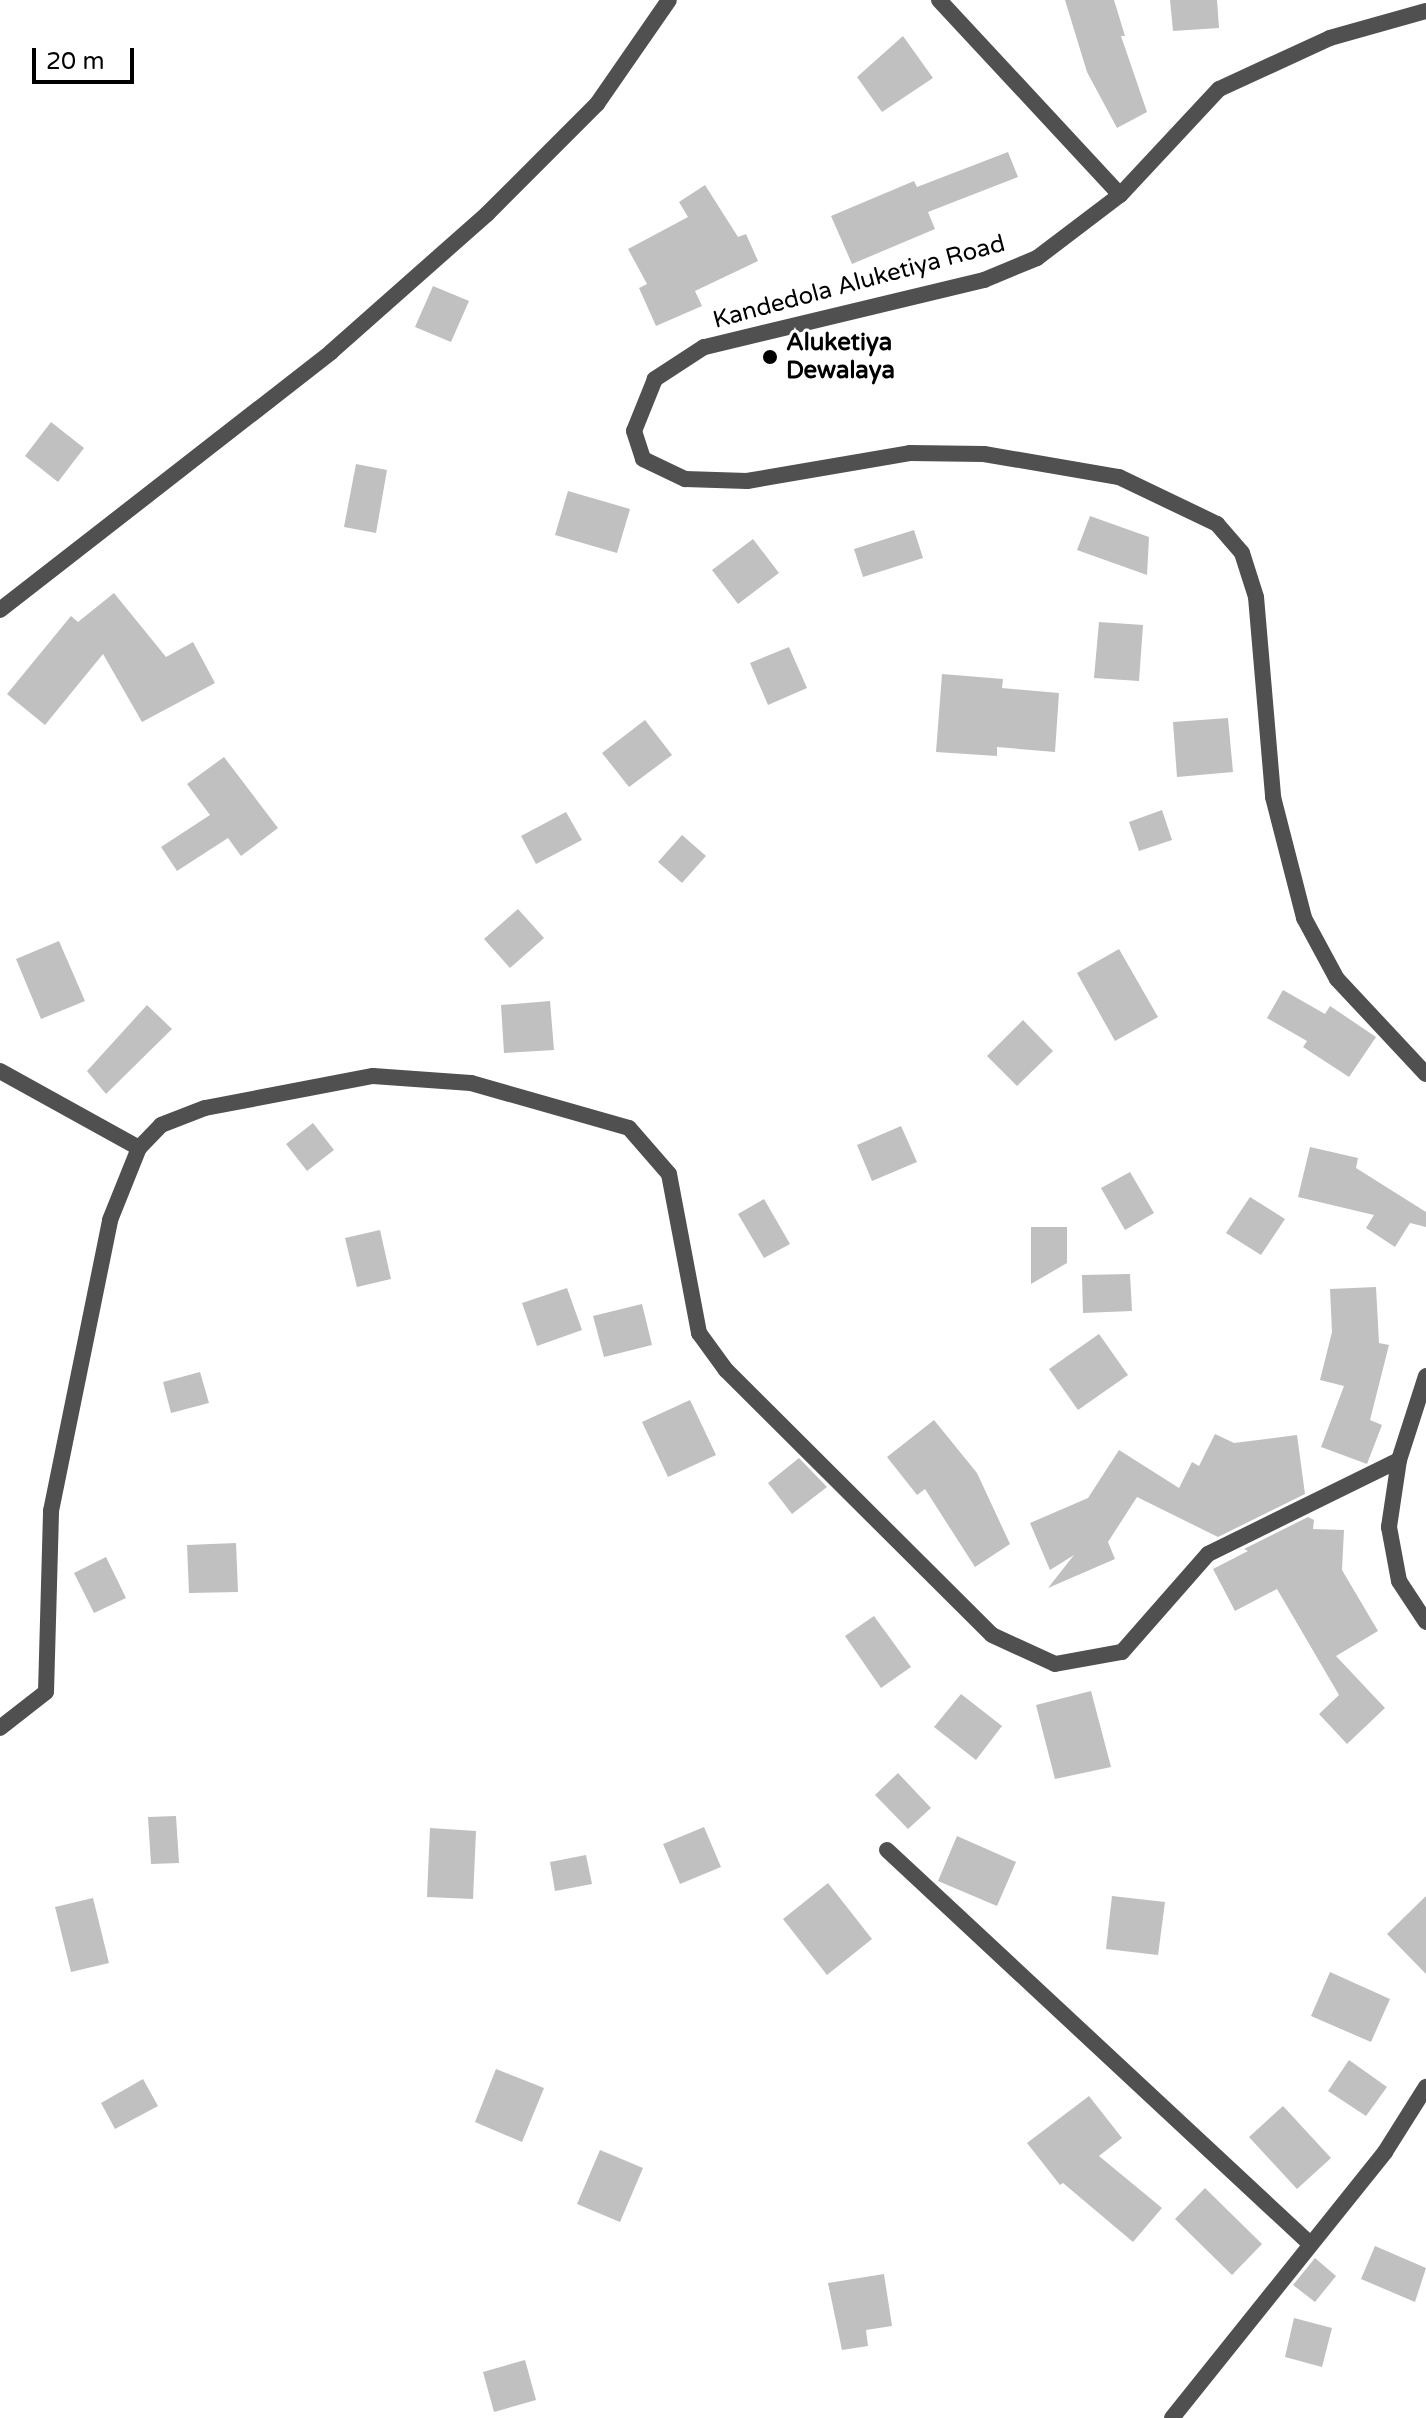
<!DOCTYPE html>
<html>
<head>
<meta charset="utf-8">
<style>
	body { margin:0 }
	#map { position:relative; width:1426px; height:2418px; overflow:hidden; background:#fff; font-family:"Varela Round",sans-serif }
	div>[style] { position:absolute }
	.building>* { inset:0; background:#c0c0c0 }
	.minor>* { height:16px; margin:-8px; padding:0 8px; transform-origin:8px; border-radius:8px; background:#505050 }
	.dots>* { width:22px; height:22px; translate:-50% -50%; box-sizing:border-box; border:4px solid #fff; border-radius:50% }
	span { translate:-50% -50%; white-space:nowrap; text-align:center; line-height:1.15; -webkit-text-stroke:6px #fff; paint-order:stroke }
	.street-label { font-size:24px; color:#000 }
	.poi-label { font-size:24px; color:#000; font-weight:700 }
	.left { translate:0 -50%; text-align:left }
	.scale { position:absolute; left:32px; top:48px; width:102px; height:36px; box-sizing:border-box; border:4px solid #000; border-top:0; padding-left:10px; font-size:24px; line-height:28px; white-space:nowrap; color:#000; -webkit-text-stroke:6px #fff; paint-order:stroke }
</style>
</head>
<body>
<div id="map">
	<div class="building">
		<div style="clip-path:polygon(1065px 0,1114px 0,1125px 36px,1121px 36px,1147px 112px,1117px 128px,1087px 72px)"></div>
		<div style="clip-path:polygon(1170px 0,1217px 0,1219px 28px,1173px 31px)"></div>
		<div style="clip-path:polygon(903px 36px,933px 78px,882px 112px,857px 77px)"></div>
		<div style="clip-path:polygon(1008px 152px,1018px 177px,928px 212px,935px 229px,852px 264px,831px 216px,914px 181px,917px 187px)"></div>
		<div style="clip-path:polygon(705px 185px,738px 237px,746px 234px,758px 261px,695px 291px,702px 306px,656px 326px,639px 288px,647px 284px,628px 249px,688px 217px,679px 202px)"></div>
		<div style="clip-path:polygon(433px 286px,469px 301px,451px 342px,415px 327px)"></div>
		<div style="clip-path:polygon(51px 422px,84px 448px,58px 482px,25px 456px)"></div>
		<div style="clip-path:polygon(356px 464px,387px 470px,376px 533px,344px 527px)"></div>
		<div style="clip-path:polygon(568px 491px,630px 509px,617px 553px,555px 535px)"></div>
		<div style="clip-path:polygon(1090px 516px,1149px 537px,1147px 575px,1077px 550px)"></div>
		<div style="clip-path:polygon(914px 530px,923px 558px,863px 577px,854px 549px)"></div>
		<div style="clip-path:polygon(753px 539px,779px 573px,738px 604px,712px 570px)"></div>
		<div style="clip-path:polygon(114px 593px,166px 657px,193px 642px,215px 683px,142px 722px,103px 654px,45px 725px,7px 694px,71px 616px,78px 622px)"></div>
		<div style="clip-path:polygon(1099px 622px,1143px 625px,1139px 681px,1094px 678px)"></div>
		<div style="clip-path:polygon(789px 647px,807px 688px,768px 705px,750px 663px)"></div>
		<div style="clip-path:polygon(942px 674px,1003px 679px,1002px 688px,1059px 693px,1055px 752px,997px 747px,997px 756px,936px 752px)"></div>
		<div style="clip-path:polygon(1228px 718px,1233px 772px,1177px 777px,1173px 722px)"></div>
		<div style="clip-path:polygon(645px 720px,672px 755px,629px 787px,602px 753px)"></div>
		<div style="clip-path:polygon(224px 757px,278px 828px,241px 856px,228px 838px,177px 871px,161px 847px,210px 815px,187px 784px)"></div>
		<div style="clip-path:polygon(1162px 810px,1172px 840px,1139px 851px,1129px 822px)"></div>
		<div style="clip-path:polygon(566px 812px,582px 840px,536px 864px,521px 836px)"></div>
		<div style="clip-path:polygon(682px 835px,706px 856px,682px 883px,658px 862px)"></div>
		<div style="clip-path:polygon(518px 909px,544px 938px,510px 968px,484px 939px)"></div>
		<div style="clip-path:polygon(59px 941px,85px 1001px,41px 1019px,16px 959px)"></div>
		<div style="clip-path:polygon(1119px 949px,1158px 1017px,1115px 1041px,1077px 973px)"></div>
		<div style="clip-path:polygon(1283px 990px,1325px 1014px,1330px 1006px,1376px 1037px,1349px 1077px,1303px 1047px,1307px 1041px,1267px 1018px)"></div>
		<div style="clip-path:polygon(550px 1001px,554px 1050px,504px 1053px,501px 1005px)"></div>
		<div style="clip-path:polygon(147px 1005px,172px 1029px,106px 1094px,87px 1071px)"></div>
		<div style="clip-path:polygon(1023px 1020px,1053px 1051px,1017px 1086px,987px 1056px)"></div>
		<div style="clip-path:polygon(313px 1123px,334px 1150px,307px 1171px,286px 1144px)"></div>
		<div style="clip-path:polygon(901px 1126px,917px 1162px,872px 1181px,857px 1145px)"></div>
		<div style="clip-path:polygon(1310px 1147px,1358px 1158px,1356px 1168px,1426px 1212px,1426px 1227px,1410px 1223px,1395px 1247px,1366px 1228px,1374px 1215px,1298px 1197px)"></div>
		<div style="clip-path:polygon(1130px 1172px,1154px 1213px,1125px 1230px,1101px 1188px)"></div>
		<div style="clip-path:polygon(1250px 1197px,1285px 1219px,1261px 1255px,1226px 1233px)"></div>
		<div style="clip-path:polygon(764px 1199px,790px 1244px,764px 1258px,738px 1214px)"></div>
		<div style="clip-path:polygon(1031px 1227px,1067px 1227px,1067px 1263px,1031px 1284px)"></div>
		<div style="clip-path:polygon(380px 1230px,391px 1279px,357px 1287px,345px 1238px)"></div>
		<div style="clip-path:polygon(1130px 1274px,1132px 1311px,1083px 1313px,1082px 1275px)"></div>
		<div style="clip-path:polygon(1376px 1287px,1379px 1343px,1389px 1345px,1370px 1420px,1382px 1425px,1367px 1464px,1321px 1447px,1344px 1386px,1320px 1380px,1332px 1332px,1330px 1289px)"></div>
		<div style="clip-path:polygon(567px 1288px,582px 1330px,537px 1346px,522px 1303px)"></div>
		<div style="clip-path:polygon(642px 1304px,652px 1345px,604px 1357px,593px 1316px)"></div>
		<div style="clip-path:polygon(1099px 1334px,1128px 1375px,1078px 1410px,1049px 1369px)"></div>
		<div style="clip-path:polygon(200px 1372px,209px 1403px,171px 1413px,163px 1382px)"></div>
		<div style="clip-path:polygon(690px 1400px,716px 1455px,668px 1477px,642px 1422px)"></div>
		<div style="clip-path:polygon(934px 1420px,977px 1473px,1010px 1544px,975px 1567px,925px 1489px,917px 1495px,887px 1457px)"></div>
		<div style="clip-path:polygon(1215px 1434px,1234px 1443px,1297px 1435px,1305px 1494px,1218px 1537px,1137px 1497px,1108px 1542px,1115px 1559px,1048px 1588px,1074px 1555px,1050px 1570px,1030px 1523px,1088px 1498px,1119px 1450px,1179px 1488px,1192px 1462px,1199px 1466px)"></div>
		<div style="clip-path:polygon(799px 1458px,827px 1487px,792px 1514px,768px 1483px)"></div>
		<div style="clip-path:polygon(1308px 1517px,1314px 1520px,1313px 1529px,1344px 1530px,1342px 1570px,1378px 1631px,1336px 1656px,1385px 1708px,1347px 1744px,1319px 1714px,1339px 1695px,1277px 1589px,1235px 1611px,1213px 1569px,1248px 1551px,1244px 1549px)"></div>
		<div style="clip-path:polygon(236px 1543px,238px 1592px,189px 1593px,187px 1545px)"></div>
		<div style="clip-path:polygon(106px 1557px,126px 1598px,94px 1613px,74px 1573px)"></div>
		<div style="clip-path:polygon(874px 1616px,911px 1667px,881px 1688px,845px 1636px)"></div>
		<div style="clip-path:polygon(1091px 1691px,1111px 1767px,1055px 1779px,1036px 1705px)"></div>
		<div style="clip-path:polygon(961px 1694px,1002px 1726px,976px 1760px,934px 1727px)"></div>
		<div style="clip-path:polygon(898px 1773px,931px 1808px,908px 1829px,875px 1795px)"></div>
		<div style="clip-path:polygon(176px 1816px,179px 1863px,151px 1864px,148px 1817px)"></div>
		<div style="clip-path:polygon(704px 1827px,721px 1867px,680px 1884px,663px 1844px)"></div>
		<div style="clip-path:polygon(430px 1828px,476px 1831px,473px 1899px,427px 1897px)"></div>
		<div style="clip-path:polygon(957px 1836px,1016px 1862px,997px 1906px,938px 1881px)"></div>
		<div style="clip-path:polygon(586px 1855px,592px 1884px,555px 1891px,550px 1862px)"></div>
		<div style="clip-path:polygon(828px 1883px,872px 1939px,827px 1975px,783px 1919px)"></div>
		<div style="clip-path:polygon(1112px 1896px,1165px 1902px,1158px 1955px,1106px 1949px)"></div>
		<div style="clip-path:polygon(1426px 1896px,1426px 1974px,1387px 1934px)"></div>
		<div style="clip-path:polygon(93px 1898px,109px 1963px,71px 1972px,55px 1907px)"></div>
		<div style="clip-path:polygon(1330px 1972px,1390px 1999px,1371px 2042px,1311px 2016px)"></div>
		<div style="clip-path:polygon(1349px 2060px,1387px 2087px,1366px 2116px,1328px 2091px)"></div>
		<div style="clip-path:polygon(496px 2069px,544px 2088px,522px 2142px,475px 2122px)"></div>
		<div style="clip-path:polygon(143px 2079px,158px 2106px,115px 2129px,101px 2103px)"></div>
		<div style="clip-path:polygon(1089px 2096px,1122px 2138px,1099px 2156px,1162px 2208px,1133px 2242px,1063px 2183px,1060px 2185px,1027px 2143px)"></div>
		<div style="clip-path:polygon(1283px 2106px,1331px 2158px,1297px 2189px,1249px 2137px)"></div>
		<div style="clip-path:polygon(600px 2150px,643px 2168px,620px 2222px,577px 2204px)"></div>
		<div style="clip-path:polygon(1205px 2188px,1262px 2244px,1232px 2275px,1175px 2219px)"></div>
		<div style="clip-path:polygon(1375px 2246px,1426px 2268px,1415px 2302px,1361px 2279px)"></div>
		<div style="clip-path:polygon(1315px 2258px,1336px 2276px,1315px 2302px,1293px 2285px)"></div>
		<div style="clip-path:polygon(884px 2274px,892px 2326px,866px 2330px,868px 2346px,842px 2350px,828px 2283px)"></div>
		<div style="clip-path:polygon(1294px 2318px,1332px 2328px,1322px 2367px,1285px 2357px)"></div>
		<div style="clip-path:polygon(525px 2360px,536px 2400px,494px 2412px,483px 2372px)"></div>
	</div>
	<div class="minor">
		<div style="left:939px;top:0;width:266px;rotate:47.1deg"></div>
		<div style="left:1426px;top:11px;width:100px;rotate:164.3deg"></div>
		<div style="left:1330px;top:38px;width:122px;rotate:155.3deg"></div>
		<div style="left:1219px;top:89px;width:145px;rotate:133deg"></div>
		<div style="left:1120px;top:195px;width:104px;rotate:142.8deg"></div>
		<div style="left:1037px;top:258px;width:57px;rotate:157.5deg"></div>
		<div style="left:984px;top:280px;width:288px;rotate:166.5deg"></div>
		<div style="left:704px;top:347px;width:59px;rotate:146.9deg"></div>
		<div style="left:655px;top:379px;width:56px;rotate:112deg"></div>
		<div style="left:634px;top:431px;width:29px;rotate:72deg"></div>
		<div style="left:643px;top:459px;width:47px;rotate:25.5deg"></div>
		<div style="left:685px;top:479px;width:62px;rotate:1.8deg"></div>
		<div style="left:747px;top:481px;width:165px;rotate:-9.7deg"></div>
		<div style="left:910px;top:453px;width:74px;rotate:0.8deg"></div>
		<div style="left:984px;top:454px;width:137px;rotate:9.7deg"></div>
		<div style="left:1119px;top:477px;width:109px;rotate:25.6deg"></div>
		<div style="left:1217px;top:524px;width:38px;rotate:49deg"></div>
		<div style="left:1242px;top:553px;width:46px;rotate:72.3deg"></div>
		<div style="left:1256px;top:597px;width:201px;rotate:85.1deg"></div>
		<div style="left:1273px;top:797px;width:125px;rotate:75.6deg"></div>
		<div style="left:1304px;top:918px;width:69px;rotate:61.6deg"></div>
		<div style="left:1337px;top:979px;width:130px;rotate:46.9deg"></div>
		<div style="left:0;top:610px;width:420px;rotate:-37.9deg"></div>
		<div style="left:331px;top:352px;width:208px;rotate:-41.5deg"></div>
		<div style="left:487px;top:214px;width:156px;rotate:-45deg"></div>
		<div style="left:597px;top:104px;width:126px;rotate:-55.3deg"></div>
		<div style="left:0;top:1071px;width:159px;rotate:29deg"></div>
		<div style="left:1426px;top:1376px;width:88px;rotate:107.8deg"></div>
		<div style="left:1399px;top:1460px;width:68px;rotate:98.5deg"></div>
		<div style="left:1389px;top:1527px;width:55px;rotate:79.5deg"></div>
		<div style="left:1399px;top:1581px;width:49px;rotate:56.6deg"></div>
		<div style="left:0;top:1728px;width:58px;rotate:-38deg"></div>
		<div style="left:46px;top:1692px;width:181px;rotate:-88.4deg"></div>
		<div style="left:51px;top:1511px;width:297px;rotate:-78.5deg"></div>
		<div style="left:110px;top:1220px;width:78px;rotate:-68.1deg"></div>
		<div style="left:139px;top:1148px;width:32px;rotate:-46deg"></div>
		<div style="left:161px;top:1125px;width:47px;rotate:-21.1deg"></div>
		<div style="left:205px;top:1108px;width:171px;rotate:-10.8deg"></div>
		<div style="left:373px;top:1076px;width:98px;rotate:4.1deg"></div>
		<div style="left:471px;top:1083px;width:164px;rotate:15.9deg"></div>
		<div style="left:629px;top:1128px;width:61px;rotate:49deg"></div>
		<div style="left:669px;top:1174px;width:162px;rotate:79.3deg"></div>
		<div style="left:699px;top:1333px;width:46px;rotate:53.9deg"></div>
		<div style="left:726px;top:1370px;width:375px;rotate:44.9deg"></div>
		<div style="left:992px;top:1635px;width:69px;rotate:24.7deg"></div>
		<div style="left:1055px;top:1664px;width:68px;rotate:-10.2deg"></div>
		<div style="left:1122px;top:1652px;width:130px;rotate:-48.7deg"></div>
		<div style="left:1208px;top:1554px;width:213px;rotate:-26.2deg"></div>
		<div style="left:887px;top:1850px;width:577px;rotate:42.96deg"></div>
		<div style="left:1172px;top:2418px;width:341px;rotate:-51.3deg"></div>
		<div style="left:1385px;top:2152px;width:77px;rotate:-57.8deg"></div>
	</div>
	<div class="dots">
		<div style="left:770px;top:357px;background:#000"></div>
	</div>
	<div class="street-label">
		<span style="left:859px;top:282px;rotate:-15deg">Kandedola Aluketiya Road</span>
	</div>
	<div class="poi-label">
		<span class="left" style="left:786px;top:357px">Aluketiya<br>Dewalaya</span>
	</div>
	<div class="scale">20 m</div>
</div>
</body>
</html>
